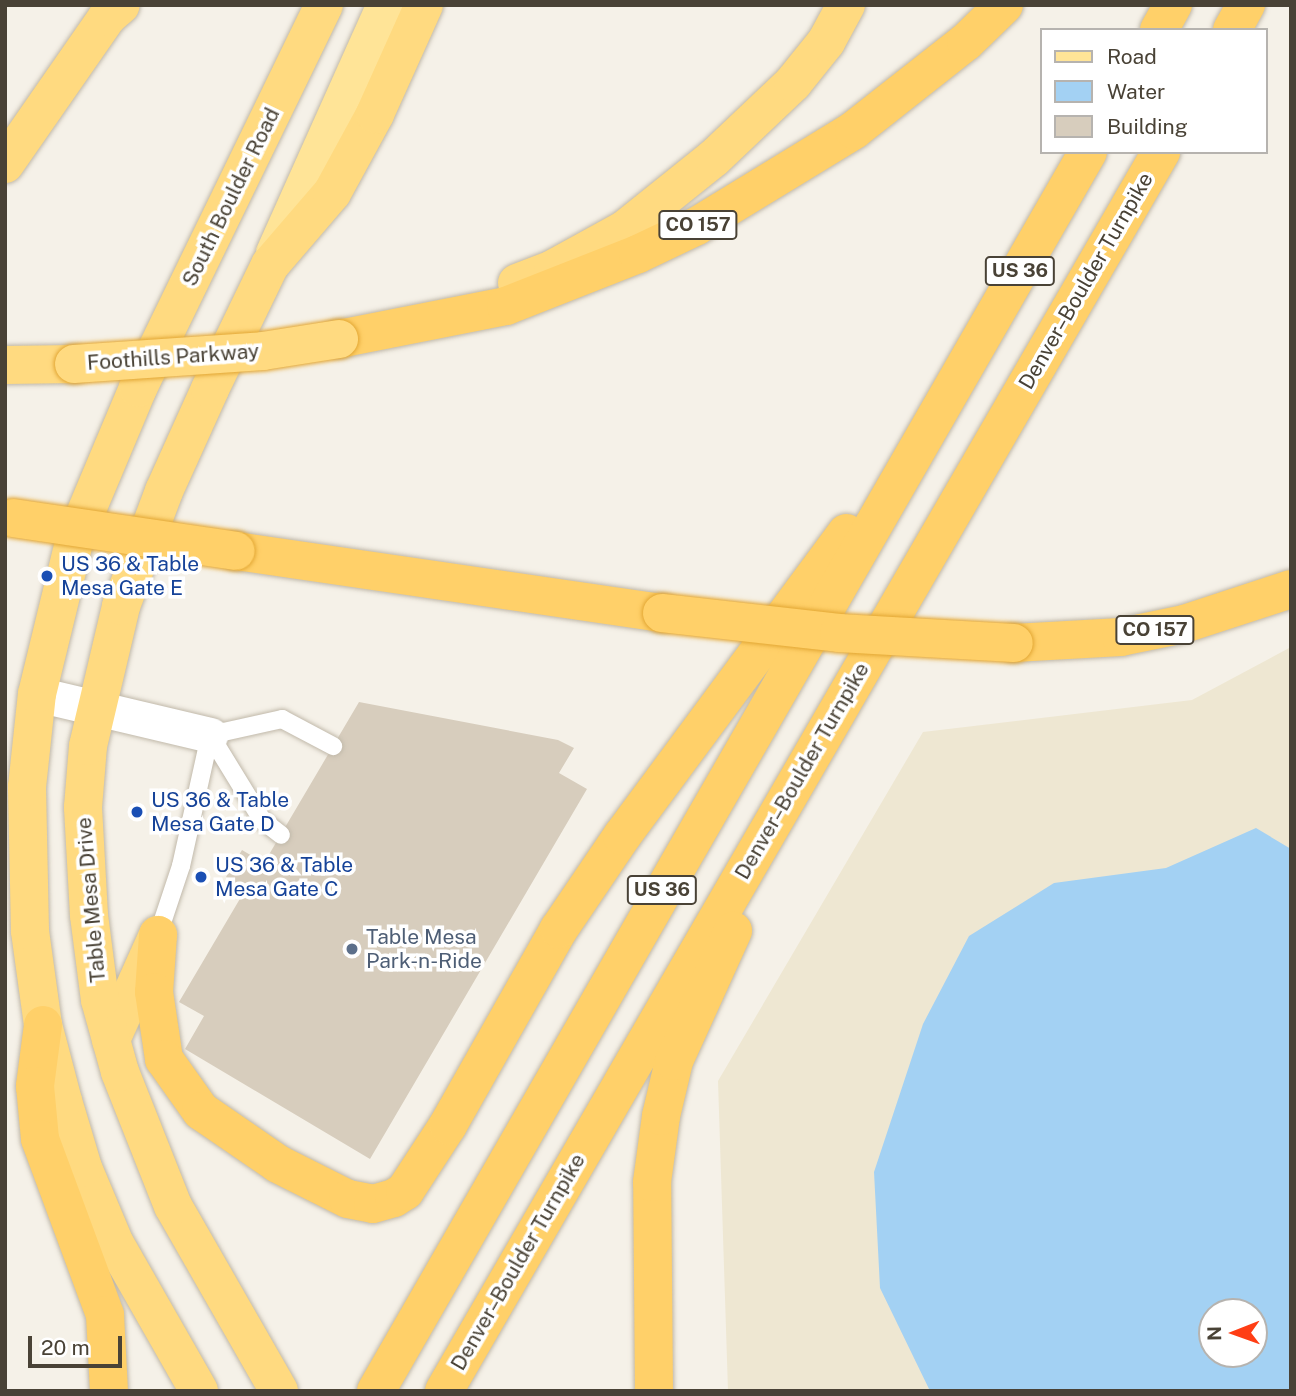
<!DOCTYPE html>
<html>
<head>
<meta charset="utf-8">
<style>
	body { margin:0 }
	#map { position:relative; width:1296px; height:1396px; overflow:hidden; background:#f5f1e8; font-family:"Public Sans",sans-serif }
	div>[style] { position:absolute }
	.education>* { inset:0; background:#eee7d2 }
	.water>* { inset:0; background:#a3d1f3 }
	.building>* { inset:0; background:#d7cdbd }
	.roads { filter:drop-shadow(0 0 2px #c1b9aa) drop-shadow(0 0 2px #c1b9aa) }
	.service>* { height:18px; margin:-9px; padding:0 9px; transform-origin:9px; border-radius:9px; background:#fff }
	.minor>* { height:35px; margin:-17.5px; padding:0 17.5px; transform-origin:17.5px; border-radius:17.5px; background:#fff }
	.primary>* { height:38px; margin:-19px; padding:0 19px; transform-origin:19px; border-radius:19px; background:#ffe497 }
	.trunk>* { height:38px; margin:-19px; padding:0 19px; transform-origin:19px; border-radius:19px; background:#ffda80 }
	.motorway>* { height:38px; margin:-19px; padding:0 19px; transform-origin:19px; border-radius:19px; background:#ffd069 }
	.bridges { filter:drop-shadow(0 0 2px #e3a734) drop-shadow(0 0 2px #e3a734) }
	.trunk-bridge>* { height:38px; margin:-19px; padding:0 19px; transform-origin:19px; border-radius:19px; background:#ffda80 }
	.motorway-bridge>* { height:38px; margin:-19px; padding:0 19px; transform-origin:19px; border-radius:19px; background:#ffd069 }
	.dots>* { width:19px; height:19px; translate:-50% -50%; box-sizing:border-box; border:4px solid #fff; border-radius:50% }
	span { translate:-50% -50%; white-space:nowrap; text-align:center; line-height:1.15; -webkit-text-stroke:7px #fff; paint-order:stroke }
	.shield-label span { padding:2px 5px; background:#fff; border:2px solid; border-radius:5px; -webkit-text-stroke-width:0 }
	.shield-label { font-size:19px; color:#494236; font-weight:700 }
	.street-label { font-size:21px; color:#494236 }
	.transit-label { font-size:21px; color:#164399 }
	.left { translate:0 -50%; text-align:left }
	.service-label { font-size:21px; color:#4e5e75 }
	.frame { position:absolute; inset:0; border:7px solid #494236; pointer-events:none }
	.legend { position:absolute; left:1040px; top:28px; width:228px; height:126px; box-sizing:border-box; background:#fff; border:2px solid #b6b3af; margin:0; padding:9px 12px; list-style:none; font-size:21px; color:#494236 }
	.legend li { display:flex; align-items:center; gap:14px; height:35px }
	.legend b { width:35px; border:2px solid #b6b3af }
	.north { position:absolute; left:1198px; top:1298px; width:70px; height:70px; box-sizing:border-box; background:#fff; border:2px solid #b6b3af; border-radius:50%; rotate:269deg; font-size:19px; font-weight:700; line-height:28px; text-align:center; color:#494236 }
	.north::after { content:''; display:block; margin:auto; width:24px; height:32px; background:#ff3e15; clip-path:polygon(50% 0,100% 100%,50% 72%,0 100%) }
	.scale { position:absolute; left:28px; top:1336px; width:94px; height:32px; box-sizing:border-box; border:4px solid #494236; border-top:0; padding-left:9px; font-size:21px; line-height:24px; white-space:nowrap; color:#494236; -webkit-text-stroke:5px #fff; paint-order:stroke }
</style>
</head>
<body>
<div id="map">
	<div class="education">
		<div style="clip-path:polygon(evenodd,1291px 647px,1291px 1391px,728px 1391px,718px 1081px,923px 732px,1192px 700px,1291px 647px,1212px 1312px,1254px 1312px,1254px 1354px,1212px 1354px,1212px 1312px)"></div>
	</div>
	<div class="water">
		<div style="clip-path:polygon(evenodd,1256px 828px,1291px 849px,1291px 1391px,930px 1391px,880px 1288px,874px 1172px,923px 1024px,969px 936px,1054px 883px,1166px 868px,1256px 828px,1212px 1312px,1254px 1312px,1254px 1354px,1212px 1354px,1212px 1312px)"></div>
	</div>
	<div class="building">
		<div style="clip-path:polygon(359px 702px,558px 740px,574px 748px,559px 773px,587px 789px,370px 1159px,185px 1049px,204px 1016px,179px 1002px,241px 897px,231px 892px,236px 884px,226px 877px,236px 860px,242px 850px,264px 863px)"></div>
	</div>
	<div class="roads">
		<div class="service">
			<div style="left:210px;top:735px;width:74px;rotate:-12.5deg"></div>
			<div style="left:282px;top:719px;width:58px;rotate:27.9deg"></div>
			<div style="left:210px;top:735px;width:100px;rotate:58.5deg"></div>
			<div style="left:262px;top:820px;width:24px;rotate:38deg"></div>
			<div style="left:158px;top:935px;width:73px;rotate:-71.6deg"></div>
			<div style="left:181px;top:866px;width:134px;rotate:-77.5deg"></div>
		</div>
		<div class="minor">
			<div style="left:37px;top:694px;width:178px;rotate:13.3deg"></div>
		</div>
		<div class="primary">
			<div style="left:275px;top:253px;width:272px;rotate:-65.9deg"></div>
		</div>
		<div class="trunk">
			<div style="left:5px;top:164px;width:179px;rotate:-55.2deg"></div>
			<div style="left:107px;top:17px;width:18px;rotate:-41deg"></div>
			<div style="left:517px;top:283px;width:39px;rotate:-21deg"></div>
			<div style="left:553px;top:269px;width:81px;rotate:-28.8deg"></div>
			<div style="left:624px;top:230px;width:115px;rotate:-38.7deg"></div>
			<div style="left:714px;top:158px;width:109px;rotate:-43.5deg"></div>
			<div style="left:793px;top:83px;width:53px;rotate:-51.2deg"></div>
			<div style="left:826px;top:42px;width:42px;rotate:-61.6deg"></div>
			<div style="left:5px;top:365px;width:69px;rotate:-0.8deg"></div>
			<div style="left:111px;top:1040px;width:115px;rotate:-65.9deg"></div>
			<div style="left:199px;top:1391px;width:169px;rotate:-119.7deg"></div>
			<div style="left:115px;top:1244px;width:82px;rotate:-112.8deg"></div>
			<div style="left:83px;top:1168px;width:70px;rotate:-106.6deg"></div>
			<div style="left:63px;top:1101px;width:79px;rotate:-104.7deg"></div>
			<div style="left:43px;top:1025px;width:95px;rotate:-97.9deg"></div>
			<div style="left:30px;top:931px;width:144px;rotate:-91.2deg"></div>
			<div style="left:27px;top:787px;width:94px;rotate:-83.9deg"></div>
			<div style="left:37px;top:694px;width:161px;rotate:-76.3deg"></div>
			<div style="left:75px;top:538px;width:163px;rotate:-67.2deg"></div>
			<div style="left:138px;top:388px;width:426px;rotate:-64.1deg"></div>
			<div style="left:279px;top:1391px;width:213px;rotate:-119.8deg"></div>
			<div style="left:173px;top:1206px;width:144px;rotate:-111.6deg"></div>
			<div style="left:120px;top:1072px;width:75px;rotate:-105.5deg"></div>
			<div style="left:100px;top:1000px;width:86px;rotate:-97.4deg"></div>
			<div style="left:89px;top:915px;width:108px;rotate:-93.2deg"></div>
			<div style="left:83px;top:807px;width:61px;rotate:-85.3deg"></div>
			<div style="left:88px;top:746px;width:144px;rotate:-76.7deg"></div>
			<div style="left:121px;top:606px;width:123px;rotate:-69.5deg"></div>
			<div style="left:164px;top:491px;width:112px;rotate:-65.7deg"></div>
			<div style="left:210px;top:389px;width:138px;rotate:-64.2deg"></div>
			<div style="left:270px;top:265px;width:95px;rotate:-49.3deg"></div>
			<div style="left:332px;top:193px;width:90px;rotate:-61.4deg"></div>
			<div style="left:375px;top:114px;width:120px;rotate:-65.8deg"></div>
		</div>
		<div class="motorway">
			<div style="left:1159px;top:30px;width:29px;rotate:-61deg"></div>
			<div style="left:1232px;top:30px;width:29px;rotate:-61deg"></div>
			<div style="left:339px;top:339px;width:170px;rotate:-11.2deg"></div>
			<div style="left:506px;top:306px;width:142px;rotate:-21.5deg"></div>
			<div style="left:638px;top:254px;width:65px;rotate:-25.4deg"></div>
			<div style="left:697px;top:226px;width:184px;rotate:-31.4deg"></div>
			<div style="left:854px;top:130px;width:142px;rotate:-38.2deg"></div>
			<div style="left:966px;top:42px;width:53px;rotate:-44.2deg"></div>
			<div style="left:236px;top:551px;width:430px;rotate:8.3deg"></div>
			<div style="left:1014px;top:643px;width:107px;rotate:-3.2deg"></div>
			<div style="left:1121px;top:637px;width:64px;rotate:-11.7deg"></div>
			<div style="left:1184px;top:624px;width:113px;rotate:-18.1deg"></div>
			<div style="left:158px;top:935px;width:57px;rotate:94deg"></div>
			<div style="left:154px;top:992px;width:68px;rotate:81.5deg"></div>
			<div style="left:164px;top:1059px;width:64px;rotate:54.6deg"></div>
			<div style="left:201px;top:1111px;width:93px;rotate:34.5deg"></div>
			<div style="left:278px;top:1164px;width:78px;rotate:26.6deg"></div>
			<div style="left:348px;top:1199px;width:25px;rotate:11deg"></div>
			<div style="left:373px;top:1204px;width:22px;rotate:-16deg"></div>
			<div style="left:394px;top:1198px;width:13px;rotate:-32deg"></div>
			<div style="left:405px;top:1191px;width:79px;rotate:-56.9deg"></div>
			<div style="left:448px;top:1125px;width:225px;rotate:-60.5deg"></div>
			<div style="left:559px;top:929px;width:112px;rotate:-55.9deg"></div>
			<div style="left:622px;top:836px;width:377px;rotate:-53.5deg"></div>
			<div style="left:43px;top:1025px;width:62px;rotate:97.5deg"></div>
			<div style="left:35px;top:1086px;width:53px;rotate:84.6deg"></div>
			<div style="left:40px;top:1139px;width:188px;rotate:69.7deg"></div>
			<div style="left:105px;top:1315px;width:76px;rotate:87deg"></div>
			<div style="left:376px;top:1391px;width:1429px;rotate:-60.12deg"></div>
			<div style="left:444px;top:1391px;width:1432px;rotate:-59.94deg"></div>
			<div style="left:654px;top:1391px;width:209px;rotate:-90.5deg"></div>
			<div style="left:652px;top:1182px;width:67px;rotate:-82.2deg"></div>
			<div style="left:661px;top:1116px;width:57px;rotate:-76.7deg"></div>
			<div style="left:674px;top:1061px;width:143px;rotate:-65.6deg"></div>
		</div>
	</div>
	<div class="bridges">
		<div class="trunk-bridge">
			<div style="left:74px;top:364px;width:189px;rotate:-3.9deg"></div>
			<div style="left:263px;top:351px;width:77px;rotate:-9deg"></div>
		</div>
		<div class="motorway-bridge">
			<div style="left:13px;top:518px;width:225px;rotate:8.4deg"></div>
			<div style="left:662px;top:613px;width:178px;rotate:6.4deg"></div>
			<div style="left:839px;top:633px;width:175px;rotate:3.3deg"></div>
		</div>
	</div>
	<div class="dots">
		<div style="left:47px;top:576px;background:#1a4fb4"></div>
		<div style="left:137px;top:812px;background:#1a4fb4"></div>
		<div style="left:201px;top:877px;background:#1a4fb4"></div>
		<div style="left:352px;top:949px;background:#5c6f8a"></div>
	</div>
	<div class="shield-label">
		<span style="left:698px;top:225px">CO 157</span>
		<span style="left:1020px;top:271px">US 36</span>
		<span style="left:1155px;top:630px">CO 157</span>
		<span style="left:662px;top:890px">US 36</span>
	</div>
	<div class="street-label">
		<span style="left:231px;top:197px;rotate:-64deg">South Boulder Road</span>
		<span style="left:1086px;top:281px;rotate:-60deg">Denver–Boulder Turnpike</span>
		<span style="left:173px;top:357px;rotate:-4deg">Foothills Parkway</span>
		<span style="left:802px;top:771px;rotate:-60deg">Denver–Boulder Turnpike</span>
		<span style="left:91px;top:900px;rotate:-95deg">Table Mesa Drive</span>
		<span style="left:518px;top:1262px;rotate:-60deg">Denver–Boulder Turnpike</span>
	</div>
	<div class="transit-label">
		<span class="left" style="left:61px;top:576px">US 36 &amp; Table<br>Mesa Gate E</span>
		<span class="left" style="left:151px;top:812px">US 36 &amp; Table<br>Mesa Gate D</span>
		<span class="left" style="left:215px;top:877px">US 36 &amp; Table<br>Mesa Gate C</span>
	</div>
	<div class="service-label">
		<span class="left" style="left:366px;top:949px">Table Mesa<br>Park-n-Ride</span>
	</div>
	<div class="frame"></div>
	<ul class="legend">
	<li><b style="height:9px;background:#ffe497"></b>Road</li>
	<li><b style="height:19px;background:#a3d1f3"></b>Water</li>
	<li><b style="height:19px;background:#d7cdbd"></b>Building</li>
	</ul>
	<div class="north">N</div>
	<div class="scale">20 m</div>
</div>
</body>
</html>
